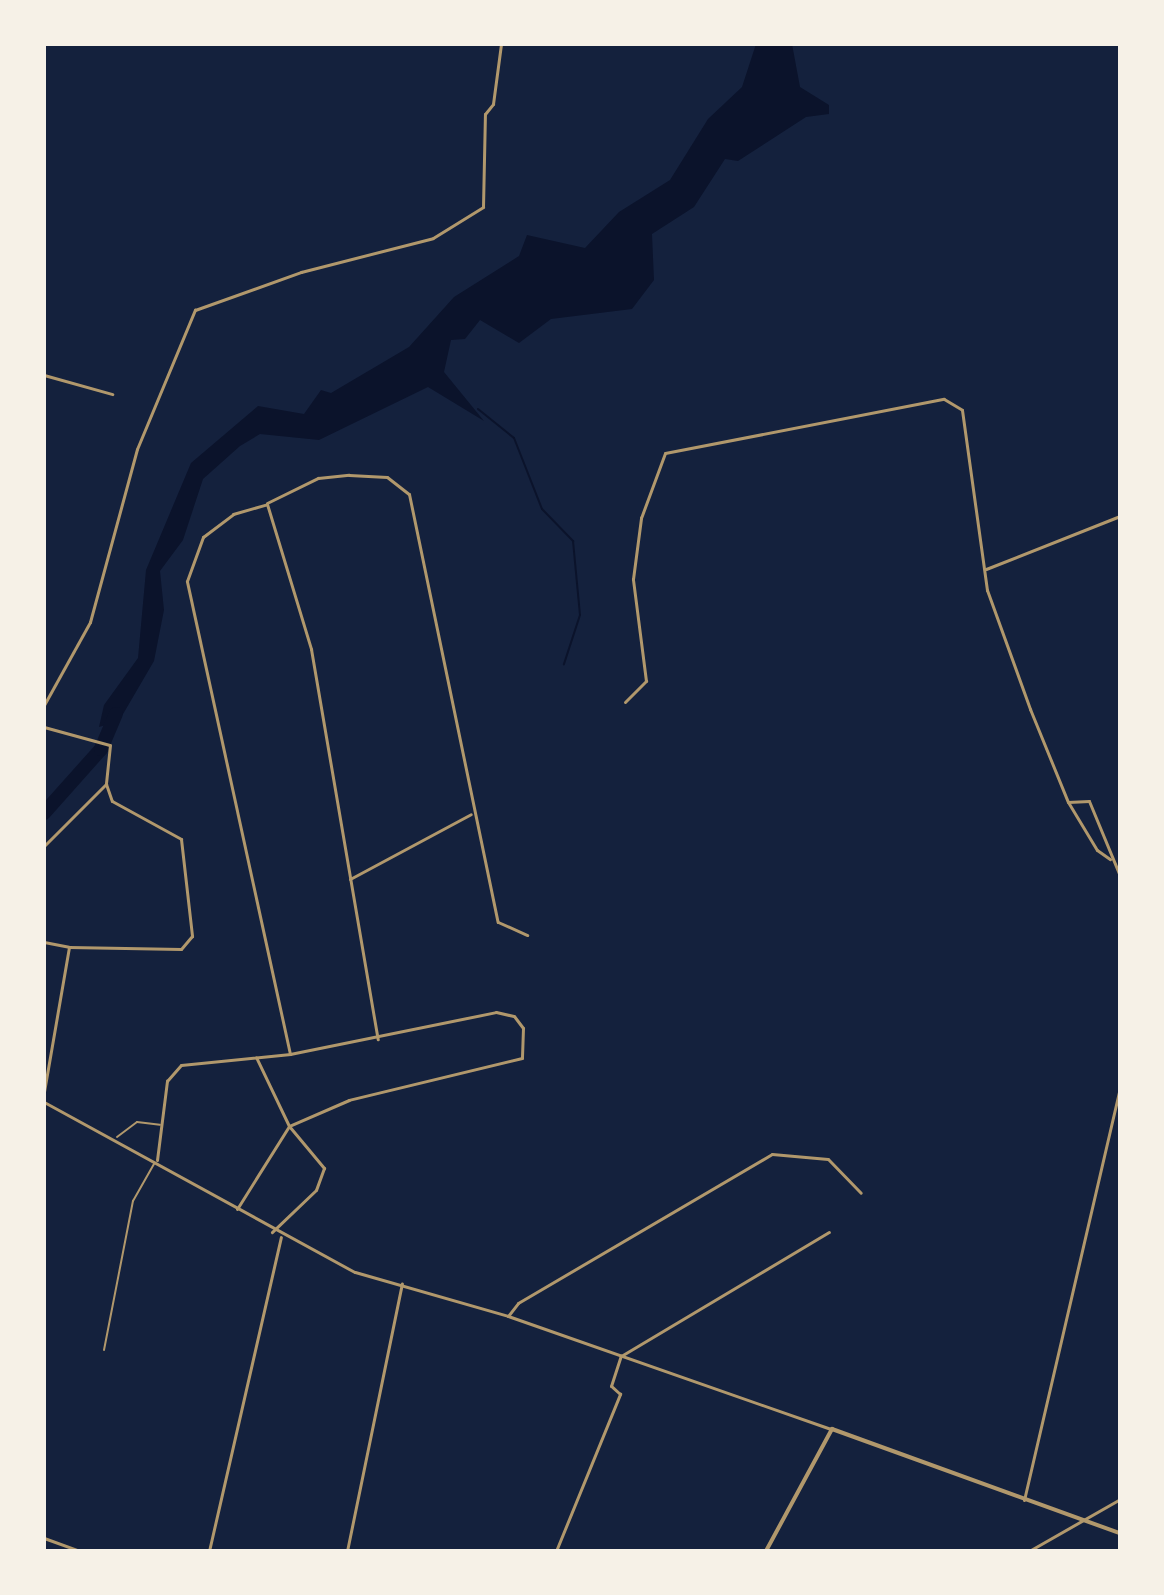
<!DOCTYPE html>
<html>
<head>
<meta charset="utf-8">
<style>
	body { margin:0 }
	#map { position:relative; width:1164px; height:1595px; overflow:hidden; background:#14213d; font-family:"Nunito Sans",sans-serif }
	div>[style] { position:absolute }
	.water>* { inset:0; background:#0b132b }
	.stream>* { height:2px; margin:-1px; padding:0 1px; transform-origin:1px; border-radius:1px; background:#0b132b }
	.river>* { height:14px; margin:-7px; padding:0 7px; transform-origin:7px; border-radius:7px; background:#0b132b }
	.service>* { height:2px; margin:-1px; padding:0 1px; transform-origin:1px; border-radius:1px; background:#b1986c }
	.minor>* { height:3px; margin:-1.5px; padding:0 1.5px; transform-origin:1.5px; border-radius:1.5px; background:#b1986c }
	.tertiary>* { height:4px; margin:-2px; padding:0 2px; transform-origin:2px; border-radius:2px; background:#b1986c }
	span { translate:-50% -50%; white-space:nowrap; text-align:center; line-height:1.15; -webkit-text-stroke:8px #f6f1e7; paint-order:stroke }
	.frame { position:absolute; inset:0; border:46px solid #f6f1e7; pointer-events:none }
</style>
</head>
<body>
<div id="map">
	<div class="water">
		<div style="clip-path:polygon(756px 44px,792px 44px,800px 87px,829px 105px,829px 114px,806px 117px,738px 161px,725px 159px,694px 207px,652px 234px,654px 280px,632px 309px,551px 319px,519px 343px,480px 320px,465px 339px,451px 340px,444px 372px,484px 421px,428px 387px,319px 440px,260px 434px,240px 446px,203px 479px,183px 540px,160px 571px,164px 610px,154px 661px,119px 721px,99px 727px,104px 705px,138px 658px,146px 570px,191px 463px,258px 406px,304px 414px,321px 390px,331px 393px,409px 347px,454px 297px,519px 256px,527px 235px,585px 248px,619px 212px,670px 180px,708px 119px,742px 87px)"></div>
	</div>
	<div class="stream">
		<div style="left:478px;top:409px;width:46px;rotate:38.9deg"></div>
		<div style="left:514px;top:438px;width:76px;rotate:68.5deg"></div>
		<div style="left:542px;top:509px;width:45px;rotate:45.9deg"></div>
		<div style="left:573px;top:541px;width:74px;rotate:84.6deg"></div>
		<div style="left:580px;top:615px;width:52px;rotate:108.1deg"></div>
	</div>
	<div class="river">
		<div style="left:44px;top:813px;width:86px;rotate:-48.3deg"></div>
		<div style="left:101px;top:749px;width:38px;rotate:-67deg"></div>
	</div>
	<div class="service">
		<div style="left:117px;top:1137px;width:25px;rotate:-37deg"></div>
		<div style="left:137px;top:1122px;width:23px;rotate:7deg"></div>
		<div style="left:104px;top:1350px;width:152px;rotate:-79deg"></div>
		<div style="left:133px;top:1201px;width:43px;rotate:-60.4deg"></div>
	</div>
	<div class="minor">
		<div style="left:44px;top:375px;width:71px;rotate:15.6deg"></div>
		<div style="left:267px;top:503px;width:57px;rotate:-26.1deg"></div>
		<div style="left:318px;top:478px;width:31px;rotate:-6deg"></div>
		<div style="left:349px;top:475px;width:38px;rotate:3deg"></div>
		<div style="left:387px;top:477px;width:28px;rotate:38deg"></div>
		<div style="left:409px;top:494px;width:437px;rotate:78.3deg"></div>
		<div style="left:498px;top:922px;width:32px;rotate:24deg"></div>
		<div style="left:986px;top:569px;width:144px;rotate:-21.6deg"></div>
		<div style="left:625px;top:702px;width:30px;rotate:-45deg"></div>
		<div style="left:646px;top:681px;width:103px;rotate:-97.3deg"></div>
		<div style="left:633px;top:579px;width:62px;rotate:-82.5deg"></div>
		<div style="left:641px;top:518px;width:69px;rotate:-69.7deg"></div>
		<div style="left:665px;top:453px;width:284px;rotate:-11deg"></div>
		<div style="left:944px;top:399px;width:21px;rotate:31deg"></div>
		<div style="left:962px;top:410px;width:182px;rotate:82.1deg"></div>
		<div style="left:987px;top:590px;width:127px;rotate:70.1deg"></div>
		<div style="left:1030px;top:709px;width:100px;rotate:67.8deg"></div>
		<div style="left:1068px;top:802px;width:21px;rotate:-3deg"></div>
		<div style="left:1089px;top:801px;width:81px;rotate:67.5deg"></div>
		<div style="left:44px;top:705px;width:95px;rotate:-61deg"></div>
		<div style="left:90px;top:622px;width:179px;rotate:-74.8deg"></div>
		<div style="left:137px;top:449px;width:151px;rotate:-67.4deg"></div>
		<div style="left:195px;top:310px;width:113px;rotate:-19.7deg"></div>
		<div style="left:301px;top:272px;width:136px;rotate:-14.4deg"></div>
		<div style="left:433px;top:238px;width:59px;rotate:-31.8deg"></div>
		<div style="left:483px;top:207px;width:93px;rotate:-88.8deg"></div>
		<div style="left:485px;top:114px;width:13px;rotate:-51deg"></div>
		<div style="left:493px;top:104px;width:61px;rotate:-82.4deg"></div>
		<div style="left:44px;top:727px;width:68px;rotate:15.3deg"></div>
		<div style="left:110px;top:745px;width:39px;rotate:96deg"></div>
		<div style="left:106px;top:784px;width:18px;rotate:71deg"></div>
		<div style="left:112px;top:801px;width:79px;rotate:28.8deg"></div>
		<div style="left:181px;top:839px;width:98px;rotate:83.5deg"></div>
		<div style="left:192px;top:936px;width:17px;rotate:130deg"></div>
		<div style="left:181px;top:949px;width:112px;rotate:-179deg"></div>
		<div style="left:1068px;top:802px;width:56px;rotate:58.9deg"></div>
		<div style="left:1097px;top:850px;width:16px;rotate:35deg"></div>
		<div style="left:44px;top:846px;width:88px;rotate:-45deg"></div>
		<div style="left:350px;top:879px;width:137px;rotate:-28.2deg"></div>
		<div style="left:44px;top:942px;width:25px;rotate:11deg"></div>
		<div style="left:69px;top:947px;width:147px;rotate:99.8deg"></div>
		<div style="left:290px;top:1054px;width:484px;rotate:-102.3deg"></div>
		<div style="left:187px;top:581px;width:47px;rotate:-70deg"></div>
		<div style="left:203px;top:537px;width:38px;rotate:-37deg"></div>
		<div style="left:233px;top:514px;width:35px;rotate:-16deg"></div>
		<div style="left:267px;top:504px;width:152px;rotate:73.1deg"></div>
		<div style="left:311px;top:649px;width:396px;rotate:80.3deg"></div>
		<div style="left:44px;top:1102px;width:354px;rotate:28.7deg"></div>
		<div style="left:355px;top:1272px;width:159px;rotate:16deg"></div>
		<div style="left:508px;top:1316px;width:342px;rotate:19.3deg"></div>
		<div style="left:157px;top:1160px;width:80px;rotate:-82.8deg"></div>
		<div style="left:167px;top:1081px;width:21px;rotate:-49deg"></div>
		<div style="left:181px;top:1065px;width:110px;rotate:-5.8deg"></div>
		<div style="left:290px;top:1054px;width:210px;rotate:-11.5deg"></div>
		<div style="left:496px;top:1012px;width:18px;rotate:13deg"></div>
		<div style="left:514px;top:1016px;width:15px;rotate:53deg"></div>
		<div style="left:523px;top:1028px;width:30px;rotate:92deg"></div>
		<div style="left:522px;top:1058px;width:178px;rotate:166.4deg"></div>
		<div style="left:349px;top:1100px;width:65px;rotate:156.6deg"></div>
		<div style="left:289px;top:1126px;width:55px;rotate:50.2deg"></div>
		<div style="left:324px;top:1168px;width:23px;rotate:110deg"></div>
		<div style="left:316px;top:1190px;width:61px;rotate:136.3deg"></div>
		<div style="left:237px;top:1209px;width:98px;rotate:-57.9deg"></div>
		<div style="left:289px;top:1126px;width:76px;rotate:-115.6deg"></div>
		<div style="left:508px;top:1316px;width:16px;rotate:-52deg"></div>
		<div style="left:518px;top:1303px;width:294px;rotate:-30.4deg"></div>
		<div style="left:772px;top:1154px;width:56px;rotate:5.1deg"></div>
		<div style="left:828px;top:1159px;width:47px;rotate:45.9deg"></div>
		<div style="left:1024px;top:1500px;width:424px;rotate:-76.9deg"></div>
		<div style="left:44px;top:1538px;width:37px;rotate:20deg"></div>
		<div style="left:209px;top:1551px;width:322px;rotate:-77.1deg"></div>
		<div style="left:347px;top:1551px;width:273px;rotate:-78.4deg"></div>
		<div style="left:556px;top:1551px;width:170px;rotate:-67.8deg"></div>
		<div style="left:620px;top:1394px;width:12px;rotate:-138deg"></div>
		<div style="left:611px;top:1386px;width:32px;rotate:-72deg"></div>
		<div style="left:621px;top:1356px;width:242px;rotate:-30.8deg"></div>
		<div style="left:1029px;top:1551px;width:105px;rotate:-29.7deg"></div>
	</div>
	<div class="tertiary">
		<div style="left:766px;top:1551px;width:139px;rotate:-61.6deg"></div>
		<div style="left:832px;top:1429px;width:306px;rotate:19.9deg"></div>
	</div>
	<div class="frame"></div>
</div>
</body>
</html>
